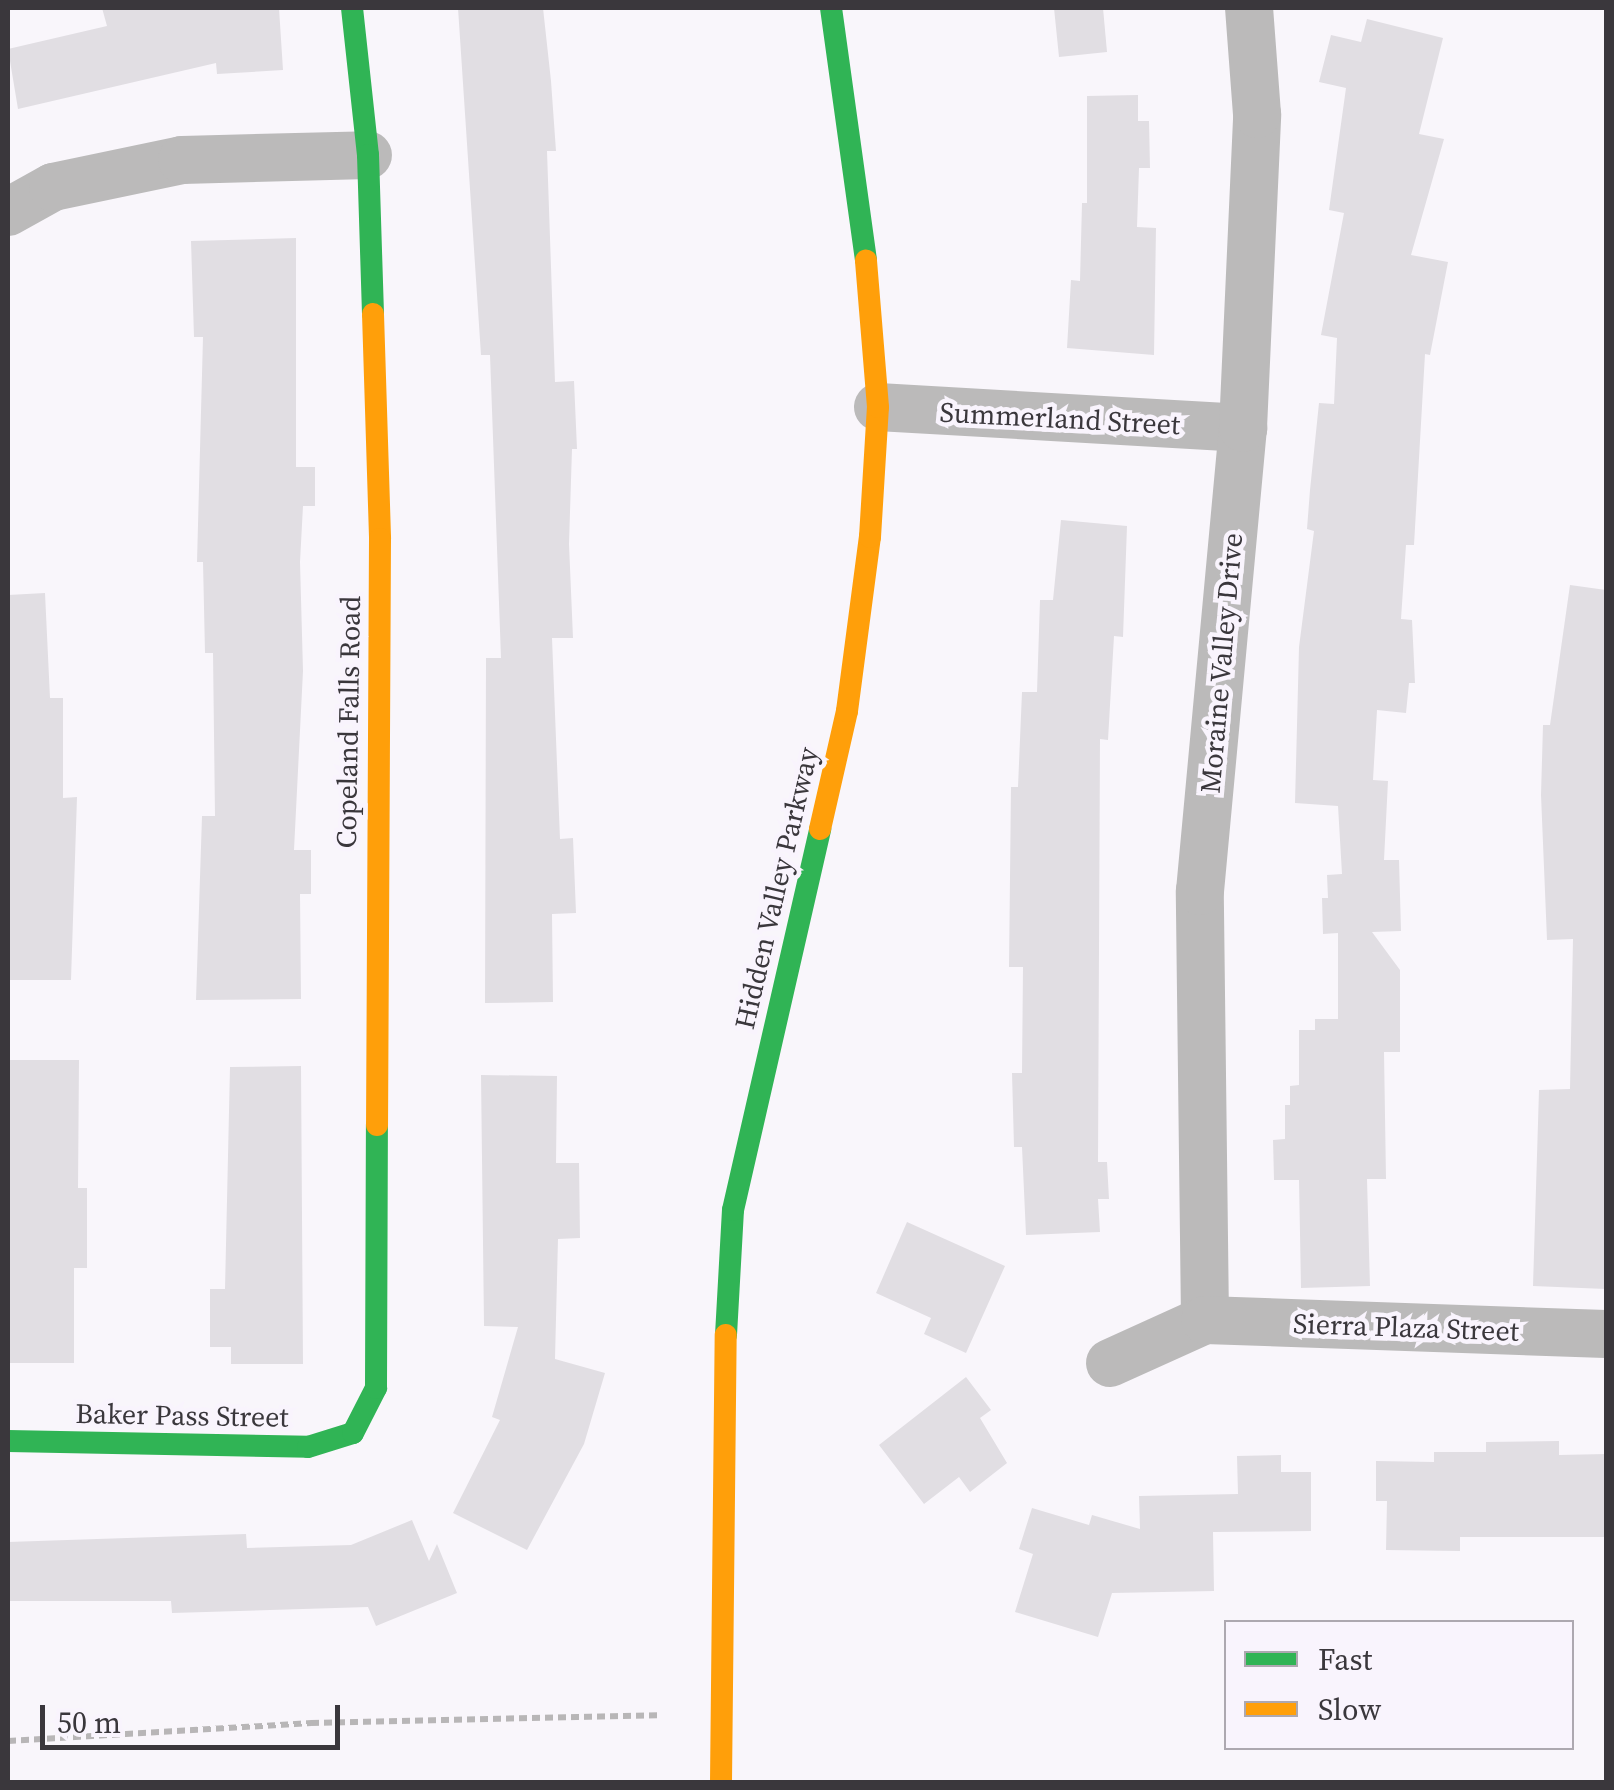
<!DOCTYPE html>
<html>
<head>
<meta charset="utf-8">
<style>
	body { margin:0 }
	#map { position:relative; width:1614px; height:1790px; overflow:hidden; background:#f9f6fb; font-family:"Source Serif 4",serif }
	div>[style] { position:absolute }
	.building>* { inset:0; background:#e1dee3 }
	.path>* { height:6px; margin-top:-3px; transform-origin:0; background:repeating-linear-gradient(90deg,#b8b6b7 0 8px,transparent 0 13px) }
	.street>* { height:48px; margin:-24px; padding:0 24px; transform-origin:24px; border-radius:24px; background:#bbbaba }
	.fast>* { height:22px; margin:-11px; padding:0 11px; transform-origin:11px; border-radius:11px; background:#30b455 }
	.slow>* { height:22px; margin:-11px; padding:0 11px; transform-origin:11px; border-radius:11px; background:#ff9f0a }
	span { translate:-50% -50%; white-space:nowrap; text-align:center; line-height:1.15; -webkit-text-stroke:9px #f9f4fd; paint-order:stroke }
	.street-label { font-size:28px; color:#3a373c }
	.frame { position:absolute; inset:0; border:10px solid #3a373c; pointer-events:none }
	.legend { position:absolute; left:1224px; top:1620px; width:350px; height:130px; box-sizing:border-box; background:#f9f4fd; border:2px solid #ada8b0; margin:0; padding:12px 18px; list-style:none; font-size:30px; color:#3a373c }
	.legend li { display:flex; align-items:center; gap:20px; height:50px }
	.legend b { width:50px; border:2px solid #ada8b0 }
	.scale { position:absolute; left:40px; top:1705px; width:300px; height:45px; box-sizing:border-box; border:5px solid #3a373c; border-top:0; padding-left:12px; font-size:30px; line-height:35px; white-space:nowrap; color:#3a373c; -webkit-text-stroke:8px #f9f4fd; paint-order:stroke }
</style>
</head>
<body>
<div id="map">
	<div class="building">
		<div style="clip-path:polygon(102px 8px,279px 8px,283px 70px,217px 74px,216px 63px,18px 109px,8px 49px,107px 26px)"></div>
		<div style="clip-path:polygon(458px 8px,543px 8px,551px 81px,556px 151px,547px 151px,555px 382px,574px 381px,577px 449px,572px 449px,569px 544px,573px 638px,552px 638px,560px 839px,573px 838px,576px 913px,552px 914px,553px 1002px,485px 1003px,486px 658px,501px 658px,490px 355px,481px 355px)"></div>
		<div style="clip-path:polygon(1054px 8px,1103px 8px,1107px 52px,1059px 57px)"></div>
		<div style="clip-path:polygon(1367px 19px,1443px 38px,1419px 134px,1444px 139px,1411px 255px,1448px 262px,1430px 355px,1425px 354px,1414px 545px,1406px 545px,1401px 619px,1412px 620px,1415px 683px,1409px 683px,1406px 713px,1377px 710px,1373px 780px,1388px 781px,1384px 860px,1399px 860px,1401px 931px,1372px 932px,1400px 970px,1400px 1052px,1384px 1052px,1386px 1179px,1367px 1179px,1370px 1286px,1301px 1288px,1299px 1180px,1274px 1180px,1273px 1140px,1285px 1139px,1285px 1105px,1290px 1105px,1290px 1086px,1299px 1085px,1299px 1030px,1315px 1030px,1315px 1019px,1338px 1019px,1338px 933px,1323px 934px,1322px 898px,1328px 898px,1327px 875px,1342px 874px,1338px 806px,1295px 803px,1299px 647px,1314px 531px,1307px 529px,1310px 490px,1319px 403px,1334px 404px,1337px 338px,1321px 335px,1344px 213px,1329px 210px,1346px 88px,1319px 82px,1331px 35px,1361px 42px)"></div>
		<div style="clip-path:polygon(1138px 95px,1138px 121px,1149px 121px,1150px 168px,1139px 168px,1137px 227px,1156px 228px,1154px 355px,1067px 348px,1071px 280px,1080px 281px,1082px 203px,1087px 203px,1087px 96px)"></div>
		<div style="clip-path:polygon(296px 238px,296px 467px,315px 467px,315px 506px,303px 506px,300px 562px,303px 671px,294px 850px,311px 850px,311px 894px,300px 894px,301px 999px,196px 1000px,202px 816px,215px 816px,213px 653px,205px 653px,203px 562px,197px 562px,203px 337px,194px 337px,191px 241px)"></div>
		<div style="clip-path:polygon(1061px 520px,1127px 526px,1123px 637px,1114px 636px,1108px 740px,1100px 739px,1098px 1162px,1107px 1162px,1109px 1199px,1098px 1199px,1100px 1232px,1026px 1235px,1022px 1147px,1014px 1147px,1012px 1073px,1022px 1073px,1023px 967px,1009px 967px,1011px 787px,1018px 787px,1022px 692px,1037px 692px,1040px 600px,1053px 600px)"></div>
		<div style="clip-path:polygon(1570px 585px,1606px 590px,1606px 1289px,1533px 1286px,1539px 1090px,1570px 1089px,1573px 939px,1547px 940px,1541px 795px,1543px 725px,1550px 725px)"></div>
		<div style="clip-path:polygon(45px 593px,50px 698px,63px 698px,63px 798px,77px 797px,71px 980px,8px 980px,8px 595px)"></div>
		<div style="clip-path:polygon(8px 1060px,79px 1060px,78px 1188px,87px 1188px,87px 1268px,74px 1268px,74px 1363px,8px 1363px)"></div>
		<div style="clip-path:polygon(301px 1066px,303px 1364px,231px 1364px,231px 1347px,210px 1347px,210px 1289px,225px 1289px,230px 1067px)"></div>
		<div style="clip-path:polygon(481px 1075px,557px 1076px,556px 1163px,579px 1163px,580px 1238px,558px 1239px,555px 1359px,605px 1373px,584px 1444px,527px 1550px,453px 1513px,500px 1420px,492px 1417px,518px 1327px,484px 1326px)"></div>
		<div style="clip-path:polygon(907px 1222px,1005px 1266px,966px 1353px,924px 1334px,931px 1318px,876px 1293px)"></div>
		<div style="clip-path:polygon(966px 1377px,991px 1410px,980px 1418px,1007px 1463px,970px 1492px,959px 1477px,924px 1504px,879px 1445px)"></div>
		<div style="clip-path:polygon(1559px 1441px,1559px 1455px,1606px 1454px,1606px 1537px,1460px 1537px,1460px 1551px,1386px 1550px,1387px 1501px,1376px 1501px,1376px 1461px,1434px 1462px,1434px 1452px,1486px 1452px,1486px 1442px)"></div>
		<div style="clip-path:polygon(1281px 1455px,1281px 1472px,1311px 1472px,1311px 1531px,1213px 1532px,1214px 1591px,1112px 1593px,1098px 1637px,1015px 1612px,1033px 1554px,1019px 1549px,1032px 1508px,1089px 1525px,1092px 1515px,1140px 1529px,1139px 1496px,1238px 1494px,1237px 1456px)"></div>
		<div style="clip-path:polygon(412px 1520px,429px 1561px,437px 1544px,457px 1593px,376px 1626px,368px 1607px,172px 1613px,171px 1601px,8px 1601px,8px 1542px,246px 1534px,247px 1548px,351px 1545px)"></div>
	</div>
	<div class="path">
		<div style="left:8px;top:1741px;width:304px;rotate:-3.4deg"></div>
		<div style="left:311px;top:1723px;width:347px;rotate:-1.3deg"></div>
	</div>
	<div class="street">
		<div style="left:8px;top:212px;width:51px;rotate:-29.1deg"></div>
		<div style="left:53px;top:187px;width:132px;rotate:-11.8deg"></div>
		<div style="left:182px;top:160px;width:186px;rotate:-1.5deg"></div>
		<div style="left:878px;top:407px;width:366px;rotate:3.3deg"></div>
		<div style="left:1205px;top:1320px;width:429px;rotate:-90.7deg"></div>
		<div style="left:1200px;top:891px;width:465px;rotate:-84.7deg"></div>
		<div style="left:1243px;top:428px;width:314px;rotate:-87.4deg"></div>
		<div style="left:1257px;top:114px;width:106px;rotate:-94.3deg"></div>
		<div style="left:1110px;top:1363px;width:104px;rotate:-24.4deg"></div>
		<div style="left:1205px;top:1320px;width:401px;rotate:2deg"></div>
	</div>
	<div class="fast">
		<div style="left:352px;top:8px;width:148px;rotate:83.8deg"></div>
		<div style="left:368px;top:155px;width:159px;rotate:88.2deg"></div>
		<div style="left:831px;top:8px;width:254px;rotate:82.1deg"></div>
		<div style="left:726px;top:1335px;width:125px;rotate:-86.8deg"></div>
		<div style="left:733px;top:1210px;width:391px;rotate:-77.1deg"></div>
		<div style="left:8px;top:1441px;width:300px;rotate:1.1deg"></div>
		<div style="left:308px;top:1447px;width:47px;rotate:-17.3deg"></div>
		<div style="left:353px;top:1433px;width:51px;rotate:-62.9deg"></div>
		<div style="left:376px;top:1388px;width:263px;rotate:-89.8deg"></div>
	</div>
	<div class="slow">
		<div style="left:373px;top:314px;width:225px;rotate:88.2deg"></div>
		<div style="left:380px;top:539px;width:586px;rotate:90.29deg"></div>
		<div style="left:820px;top:829px;width:121px;rotate:-77.1deg"></div>
		<div style="left:847px;top:711px;width:176px;rotate:-82.5deg"></div>
		<div style="left:870px;top:537px;width:130px;rotate:-86.5deg"></div>
		<div style="left:878px;top:407px;width:147px;rotate:-94.7deg"></div>
		<div style="left:721px;top:1782px;width:447px;rotate:-89.4deg"></div>
	</div>
	<div class="street-label">
		<span style="left:1060px;top:418px;rotate:3deg">Summerland Street</span>
		<span style="left:1221px;top:663px;rotate:-85deg">Moraine Valley Drive</span>
		<span style="left:348px;top:722px;rotate:-89deg">Copeland Falls Road</span>
		<span style="left:776px;top:888px;rotate:-77deg">Hidden Valley Parkway</span>
		<span style="left:1406px;top:1327px;rotate:2deg">Sierra Plaza Street</span>
		<span style="left:182px;top:1415px;rotate:1deg">Baker Pass Street</span>
	</div>
	<div class="frame"></div>
	<ul class="legend">
	<li><b style="height:12px;background:#30b455"></b>Fast</li>
	<li><b style="height:12px;background:#ff9f0a"></b>Slow</li>
	</ul>
	<div class="scale">50 m</div>
</div>
</body>
</html>
